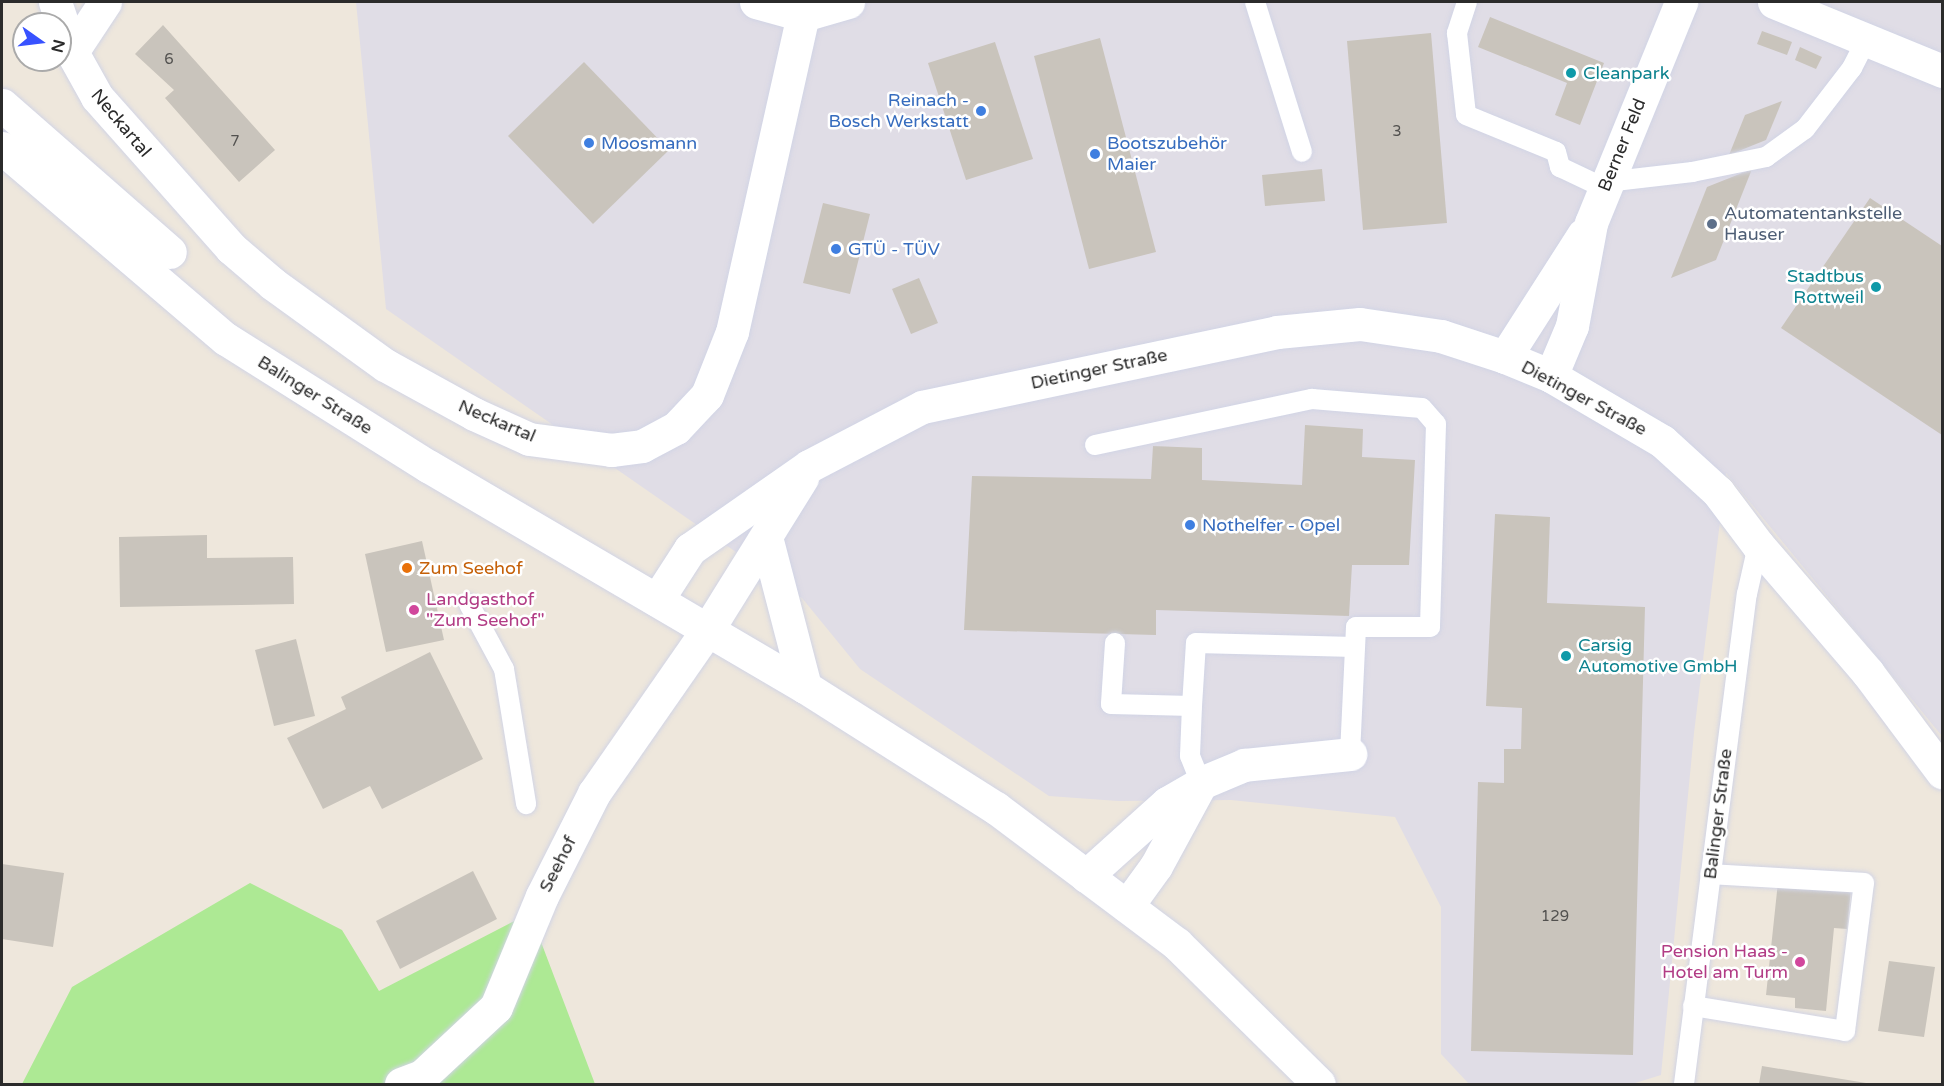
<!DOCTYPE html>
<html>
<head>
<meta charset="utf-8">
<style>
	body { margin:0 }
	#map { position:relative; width:1944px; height:1086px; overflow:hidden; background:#eee7dc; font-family:"Varela Round",sans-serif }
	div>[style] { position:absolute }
	.industrial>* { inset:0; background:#e0dde6 }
	.green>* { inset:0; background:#ade994 }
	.building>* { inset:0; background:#c9c4bc }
	.roads { filter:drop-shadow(0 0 2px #d1d4e5) drop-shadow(0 0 2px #d1d4e5) }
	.lane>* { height:20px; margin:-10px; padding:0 10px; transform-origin:10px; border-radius:10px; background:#fff }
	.street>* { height:33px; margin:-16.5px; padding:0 16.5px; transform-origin:16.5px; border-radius:16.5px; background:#fff }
	.secondary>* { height:33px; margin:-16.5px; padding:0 16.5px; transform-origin:16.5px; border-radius:16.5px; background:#fff }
	.dots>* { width:16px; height:16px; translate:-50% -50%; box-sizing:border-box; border:3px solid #fff; border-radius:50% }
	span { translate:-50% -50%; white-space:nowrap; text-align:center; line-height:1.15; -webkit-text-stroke:5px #fff; paint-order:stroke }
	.number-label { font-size:15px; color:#52514f }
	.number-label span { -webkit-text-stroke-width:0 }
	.culture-label { font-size:18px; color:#0d838f }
	.left { translate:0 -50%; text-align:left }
	.right { translate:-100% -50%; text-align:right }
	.shop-label { font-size:18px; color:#366cbe }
	.street-label { font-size:18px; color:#2b2b2b }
	.service-label { font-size:18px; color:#4e5e75 }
	.food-label { font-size:18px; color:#c56008 }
	.hotel-label { font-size:18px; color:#b23c85 }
	.frame { position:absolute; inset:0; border:3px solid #2b2b2b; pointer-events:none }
	.north { position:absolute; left:12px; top:12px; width:60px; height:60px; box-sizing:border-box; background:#fff; border:2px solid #aaa; border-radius:50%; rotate:104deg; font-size:16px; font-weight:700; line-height:24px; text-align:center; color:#2b2b2b }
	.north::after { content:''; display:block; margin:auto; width:21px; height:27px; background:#3852ff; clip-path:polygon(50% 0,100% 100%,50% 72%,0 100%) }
</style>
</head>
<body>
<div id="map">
	<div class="industrial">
		<div style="clip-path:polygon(356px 2px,1942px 2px,1942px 736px,1726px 473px,1694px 733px,1661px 1075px,1632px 1084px,1469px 1084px,1441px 1054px,1441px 907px,1395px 817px,1231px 800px,1118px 801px,1049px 796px,860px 669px,802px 598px,386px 309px)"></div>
	</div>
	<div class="green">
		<div style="clip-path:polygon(250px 883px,342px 930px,379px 991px,530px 913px,595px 1084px,22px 1084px,72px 987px)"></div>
	</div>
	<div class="building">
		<div style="clip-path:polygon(1490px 17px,1604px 63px,1580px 125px,1555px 115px,1567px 83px,1478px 47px)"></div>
		<div style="clip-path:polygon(163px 25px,275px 150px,239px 182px,165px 98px,174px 90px,135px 54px)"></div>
		<div style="clip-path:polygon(1762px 31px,1792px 42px,1787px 55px,1757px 44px)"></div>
		<div style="clip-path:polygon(1431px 33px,1447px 223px,1363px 230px,1347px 41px)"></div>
		<div style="clip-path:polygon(1100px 38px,1156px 252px,1089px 269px,1034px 56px)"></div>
		<div style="clip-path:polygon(995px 42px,1033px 159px,966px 180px,928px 63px)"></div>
		<div style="clip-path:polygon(1800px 47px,1822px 57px,1816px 69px,1795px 60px)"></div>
		<div style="clip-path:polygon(584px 62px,669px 150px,593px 224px,508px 136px)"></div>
		<div style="clip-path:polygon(1782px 101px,1766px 140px,1729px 155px,1745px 115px)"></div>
		<div style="clip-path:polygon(1322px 169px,1325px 201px,1265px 206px,1262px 175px)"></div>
		<div style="clip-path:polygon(1752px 169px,1716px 260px,1671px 278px,1707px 187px)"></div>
		<div style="clip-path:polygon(1870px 198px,1942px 246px,1942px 435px,1781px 328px)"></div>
		<div style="clip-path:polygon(823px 203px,870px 214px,850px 294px,803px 283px)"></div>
		<div style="clip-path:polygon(919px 278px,938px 323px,911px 334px,892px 289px)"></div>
		<div style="clip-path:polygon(1305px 425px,1363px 429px,1362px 457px,1415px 460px,1409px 565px,1352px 565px,1349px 616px,1156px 610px,1156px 635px,964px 630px,972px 476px,1151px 479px,1153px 446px,1202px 448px,1202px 480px,1302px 485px)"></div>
		<div style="clip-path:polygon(1495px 514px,1550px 517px,1547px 603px,1645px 607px,1633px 1055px,1471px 1051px,1478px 782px,1504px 783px,1504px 749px,1521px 749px,1522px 708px,1486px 706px)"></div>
		<div style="clip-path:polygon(207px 535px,207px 558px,293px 557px,294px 604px,120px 607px,119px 537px)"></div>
		<div style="clip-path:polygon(422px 541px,444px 640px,386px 652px,365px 554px)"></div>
		<div style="clip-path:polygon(296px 639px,315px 716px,274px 726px,255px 650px)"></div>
		<div style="clip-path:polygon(430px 652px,483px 759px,382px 809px,370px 786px,323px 809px,287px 738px,346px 709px,341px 697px)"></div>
		<div style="clip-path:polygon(2px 864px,64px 873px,53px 947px,2px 939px)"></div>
		<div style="clip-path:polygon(473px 871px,497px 919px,400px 969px,376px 921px)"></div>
		<div style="clip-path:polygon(1778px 882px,1851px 889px,1847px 929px,1834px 928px,1826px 1011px,1795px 1008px,1795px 998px,1766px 995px)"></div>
		<div style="clip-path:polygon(1889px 961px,1935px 967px,1924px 1037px,1878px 1031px)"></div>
		<div style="clip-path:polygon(1762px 1066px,1866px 1083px,1865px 1084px,1759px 1084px)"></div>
	</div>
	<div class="roads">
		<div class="lane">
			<div style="left:1255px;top:2px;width:157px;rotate:72.6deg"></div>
			<div style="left:1467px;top:2px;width:33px;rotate:108deg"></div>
			<div style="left:1457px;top:33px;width:82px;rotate:83.7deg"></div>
			<div style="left:1466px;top:115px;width:97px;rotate:22.3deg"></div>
			<div style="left:1556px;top:152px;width:16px;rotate:75deg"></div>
			<div style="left:1560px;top:167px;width:49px;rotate:25.5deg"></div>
			<div style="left:1606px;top:182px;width:87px;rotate:-6.6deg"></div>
			<div style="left:1692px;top:172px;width:76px;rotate:-11.5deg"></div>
			<div style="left:1766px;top:157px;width:48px;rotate:-35.7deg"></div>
			<div style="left:1805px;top:129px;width:77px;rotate:-52.4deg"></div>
			<div style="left:1852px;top:68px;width:30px;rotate:-63deg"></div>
			<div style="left:1095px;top:445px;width:222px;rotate:-12deg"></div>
			<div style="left:1312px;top:399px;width:110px;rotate:4.7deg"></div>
			<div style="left:1422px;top:408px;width:21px;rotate:49deg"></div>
			<div style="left:1436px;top:424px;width:203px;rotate:91.7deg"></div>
			<div style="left:1430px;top:627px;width:74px;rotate:180deg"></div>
			<div style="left:1356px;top:627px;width:127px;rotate:92.7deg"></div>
			<div style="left:469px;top:604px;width:74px;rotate:61.7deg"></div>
			<div style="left:504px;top:669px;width:137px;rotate:80.7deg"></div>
			<div style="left:1115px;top:643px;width:61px;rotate:93.8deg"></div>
			<div style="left:1111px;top:704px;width:81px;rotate:1.4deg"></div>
			<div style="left:1192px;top:706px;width:50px;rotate:92.3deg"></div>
			<div style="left:1190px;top:756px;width:29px;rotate:68deg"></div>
			<div style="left:1192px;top:706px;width:63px;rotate:-86.4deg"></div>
			<div style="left:1196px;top:643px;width:159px;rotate:1.4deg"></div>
			<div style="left:1693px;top:1006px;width:154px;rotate:9.3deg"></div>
			<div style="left:1845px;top:1031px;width:149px;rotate:-82.7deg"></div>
			<div style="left:1864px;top:883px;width:154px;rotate:-176.7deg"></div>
			<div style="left:1684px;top:1084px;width:494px;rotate:-82.7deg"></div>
			<div style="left:1747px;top:594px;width:50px;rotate:-77.3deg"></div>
		</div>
		<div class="street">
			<div style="left:55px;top:2px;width:53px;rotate:71.2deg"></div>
			<div style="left:72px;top:52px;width:51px;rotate:60.9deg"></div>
			<div style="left:97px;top:97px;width:202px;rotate:48.4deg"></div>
			<div style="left:231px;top:248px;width:55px;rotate:40.6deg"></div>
			<div style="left:273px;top:284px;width:138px;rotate:35.9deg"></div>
			<div style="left:385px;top:365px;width:102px;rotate:28.8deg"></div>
			<div style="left:474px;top:414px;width:60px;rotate:24.4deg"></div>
			<div style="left:529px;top:439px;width:83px;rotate:7.6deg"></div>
			<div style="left:611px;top:450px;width:31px;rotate:-7deg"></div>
			<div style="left:642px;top:446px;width:38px;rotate:-28deg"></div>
			<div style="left:676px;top:428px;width:45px;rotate:-46.8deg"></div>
			<div style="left:707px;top:395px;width:68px;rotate:-68.4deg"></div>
			<div style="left:732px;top:332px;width:325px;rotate:-77.4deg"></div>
			<div style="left:756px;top:2px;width:49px;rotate:15.5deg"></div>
			<div style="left:803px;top:15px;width:47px;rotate:-16.1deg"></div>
			<div style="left:1774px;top:2px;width:182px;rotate:22.3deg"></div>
			<div style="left:72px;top:52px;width:60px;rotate:-56.6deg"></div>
			<div style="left:2px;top:105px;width:223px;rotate:41.2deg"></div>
			<div style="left:1505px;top:357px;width:145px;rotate:-57.4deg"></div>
			<div style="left:1551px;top:376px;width:54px;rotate:-67.2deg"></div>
			<div style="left:1572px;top:326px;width:105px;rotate:-79.5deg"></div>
			<div style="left:1591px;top:223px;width:239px;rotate:-67.8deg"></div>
			<div style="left:1086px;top:876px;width:109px;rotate:-42deg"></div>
			<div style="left:1167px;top:803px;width:39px;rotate:-30deg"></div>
			<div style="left:1201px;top:783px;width:47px;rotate:-22.7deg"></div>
			<div style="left:1244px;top:765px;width:107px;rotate:-5.9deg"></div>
			<div style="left:1127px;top:906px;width:49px;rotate:-54.1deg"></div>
			<div style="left:1156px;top:866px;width:94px;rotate:-61.5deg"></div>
			<div style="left:401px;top:1084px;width:22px;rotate:-21deg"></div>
			<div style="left:422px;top:1076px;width:101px;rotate:-43deg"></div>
			<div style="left:496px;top:1007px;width:120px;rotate:-67.5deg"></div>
			<div style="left:542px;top:896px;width:115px;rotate:-63.2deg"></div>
			<div style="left:594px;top:793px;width:200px;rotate:-55.2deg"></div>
		</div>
		<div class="secondary">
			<div style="left:2px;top:148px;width:294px;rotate:40.5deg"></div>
			<div style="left:226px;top:339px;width:239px;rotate:32.2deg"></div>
			<div style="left:428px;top:466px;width:437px;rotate:30.4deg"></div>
			<div style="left:805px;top:687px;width:226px;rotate:32.4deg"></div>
			<div style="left:996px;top:808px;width:226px;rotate:36.9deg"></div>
			<div style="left:1177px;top:944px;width:199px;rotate:44.6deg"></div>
			<div style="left:766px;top:537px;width:155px;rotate:75.4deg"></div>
			<div style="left:657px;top:600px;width:61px;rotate:-57.1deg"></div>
			<div style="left:690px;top:549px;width:145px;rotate:-34.9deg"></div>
			<div style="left:809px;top:466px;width:127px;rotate:-27.6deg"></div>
			<div style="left:922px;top:407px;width:363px;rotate:-11.9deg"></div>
			<div style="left:1277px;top:332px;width:83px;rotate:-5.5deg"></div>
			<div style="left:1360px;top:324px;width:82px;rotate:8.4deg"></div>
			<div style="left:1441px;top:336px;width:67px;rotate:18.2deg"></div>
			<div style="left:1505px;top:357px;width:50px;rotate:22.4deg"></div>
			<div style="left:1551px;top:376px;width:129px;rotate:30.4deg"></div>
			<div style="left:1662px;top:441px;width:76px;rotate:42.3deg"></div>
			<div style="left:1718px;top:492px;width:66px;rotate:53deg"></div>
			<div style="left:1758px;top:545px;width:169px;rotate:49.3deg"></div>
			<div style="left:1868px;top:673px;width:124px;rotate:53.2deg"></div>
			<div style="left:708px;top:629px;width:178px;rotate:-58.1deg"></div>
		</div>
	</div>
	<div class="dots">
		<div style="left:1571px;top:73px;background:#0f9aa8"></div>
		<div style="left:981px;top:111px;background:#3f7fe0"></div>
		<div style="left:589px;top:143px;background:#3f7fe0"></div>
		<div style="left:1095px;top:154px;background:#3f7fe0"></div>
		<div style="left:1712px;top:224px;background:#5c6f8a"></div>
		<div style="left:836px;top:249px;background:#3f7fe0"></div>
		<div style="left:1876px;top:287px;background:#0f9aa8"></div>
		<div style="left:1190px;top:525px;background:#3f7fe0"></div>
		<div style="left:407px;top:568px;background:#e8710a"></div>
		<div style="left:414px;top:610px;background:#d1479c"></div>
		<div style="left:1566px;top:656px;background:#0f9aa8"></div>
		<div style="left:1800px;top:962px;background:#d1479c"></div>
	</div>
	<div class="number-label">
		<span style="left:169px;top:60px">6</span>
		<span style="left:1397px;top:132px">3</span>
		<span style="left:235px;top:142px">7</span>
		<span style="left:1555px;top:917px">129</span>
	</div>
	<div class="culture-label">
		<span class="left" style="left:1583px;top:73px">Cleanpark</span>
		<span class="right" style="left:1864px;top:287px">Stadtbus<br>Rottweil</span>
		<span class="left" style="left:1578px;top:656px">Carsig<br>Automotive GmbH</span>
	</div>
	<div class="shop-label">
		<span class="right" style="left:969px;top:111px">Reinach -<br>Bosch Werkstatt</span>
		<span class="left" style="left:601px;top:143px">Moosmann</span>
		<span class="left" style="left:1107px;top:154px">Bootszubehör<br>Maier</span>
		<span class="left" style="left:848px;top:249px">GTÜ - TÜV</span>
		<span class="left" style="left:1202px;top:525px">Nothelfer - Opel</span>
	</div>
	<div class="street-label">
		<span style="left:121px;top:123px;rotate:50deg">Neckartal</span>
		<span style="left:1622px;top:145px;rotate:-68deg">Berner Feld</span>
		<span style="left:1099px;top:369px;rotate:-12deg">Dietinger Straße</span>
		<span style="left:315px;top:395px;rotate:32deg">Balinger Straße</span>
		<span style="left:1584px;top:398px;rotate:28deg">Dietinger Straße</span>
		<span style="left:497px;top:421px;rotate:23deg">Neckartal</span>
		<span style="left:1718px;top:814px;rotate:-83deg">Balinger Straße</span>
		<span style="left:558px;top:864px;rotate:-63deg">Seehof</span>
	</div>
	<div class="service-label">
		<span class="left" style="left:1724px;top:224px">Automatentankstelle<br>Hauser</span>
	</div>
	<div class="food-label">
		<span class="left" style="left:419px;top:568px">Zum Seehof</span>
	</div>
	<div class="hotel-label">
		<span class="left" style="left:426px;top:610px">Landgasthof<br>"Zum Seehof"</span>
		<span class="right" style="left:1788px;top:962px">Pension Haas -<br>Hotel am Turm</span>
	</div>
	<div class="frame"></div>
	<div class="north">N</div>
</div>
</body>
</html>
